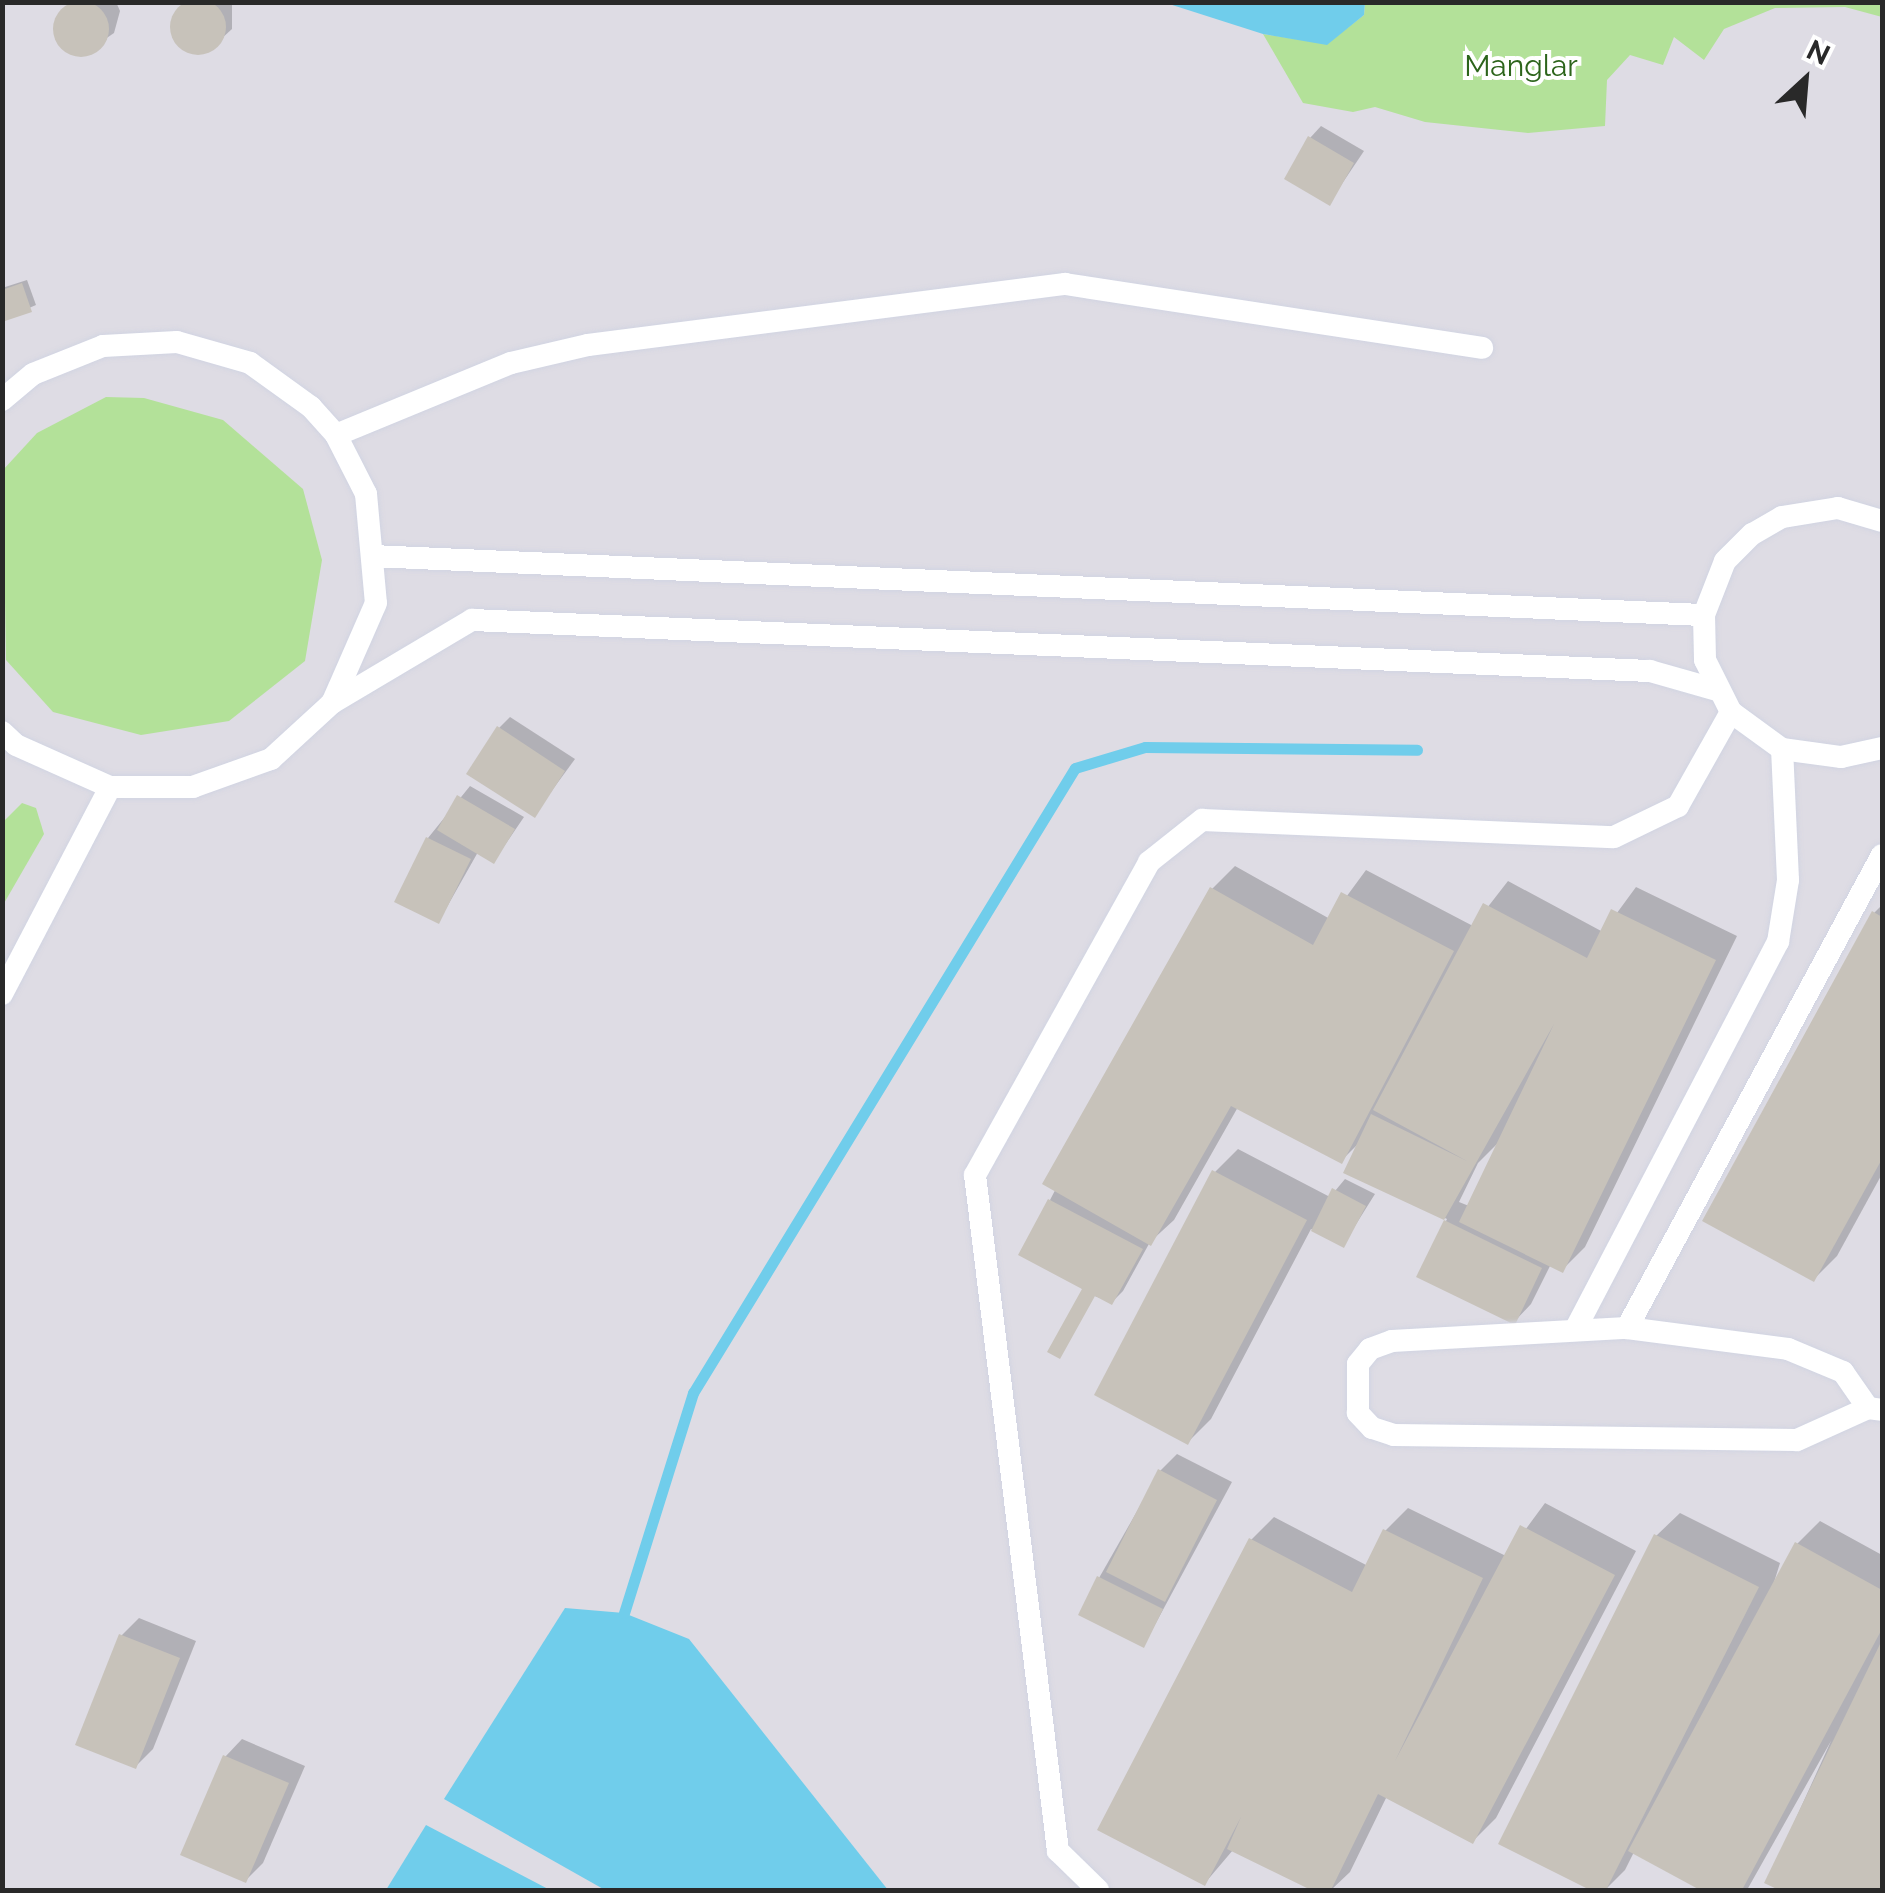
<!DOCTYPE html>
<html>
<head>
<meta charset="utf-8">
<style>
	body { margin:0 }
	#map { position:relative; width:1885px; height:1893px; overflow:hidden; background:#ebe4db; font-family:Raleway,sans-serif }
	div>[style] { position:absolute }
	.industrial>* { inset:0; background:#dedce4 }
	.green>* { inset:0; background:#b3e199 }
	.water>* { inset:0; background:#70cdeb }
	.shadow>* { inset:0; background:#0003 }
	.stream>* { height:11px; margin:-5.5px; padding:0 5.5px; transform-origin:5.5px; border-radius:5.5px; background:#70cdeb }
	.building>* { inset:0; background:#c7c2ba }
	.round { border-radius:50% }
	.roads { filter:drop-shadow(0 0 2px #d1d4e2) drop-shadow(0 0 2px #d1d4e2) }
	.service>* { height:22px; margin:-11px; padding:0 11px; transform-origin:11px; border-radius:11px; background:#fff }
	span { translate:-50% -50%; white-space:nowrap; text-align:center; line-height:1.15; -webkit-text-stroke:8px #fff; paint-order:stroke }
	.park-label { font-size:30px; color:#2c641b }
	.frame { position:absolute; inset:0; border:5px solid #292929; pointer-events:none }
	.north { position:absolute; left:1755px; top:30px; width:100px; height:100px; -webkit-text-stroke:8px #fff; paint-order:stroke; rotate:26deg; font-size:28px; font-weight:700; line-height:40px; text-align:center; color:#292929 }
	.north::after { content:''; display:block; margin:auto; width:35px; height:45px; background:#292929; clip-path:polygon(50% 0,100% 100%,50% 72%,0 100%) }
</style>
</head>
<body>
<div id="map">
	<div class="industrial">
		<div style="clip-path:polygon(1166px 2px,1205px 12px,1364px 15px,1365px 3px,1882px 3px,1882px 1890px,3px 1890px,3px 3px)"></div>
	</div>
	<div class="green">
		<div style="clip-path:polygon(1365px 3px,1882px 3px,1882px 17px,1845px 7px,1775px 8px,1724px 29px,1704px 60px,1674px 37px,1663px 65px,1630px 55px,1607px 80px,1605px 126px,1528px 133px,1425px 122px,1375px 107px,1353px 112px,1303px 103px,1263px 34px,1327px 44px,1364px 15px)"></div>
		<div style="clip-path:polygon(106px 397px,144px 398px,223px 420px,303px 489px,322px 560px,305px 661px,229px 721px,141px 735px,53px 712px,6px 660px,3px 470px,37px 433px)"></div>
		<div style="clip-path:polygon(22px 803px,36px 808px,44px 834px,3px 905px,3px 822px)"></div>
	</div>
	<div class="water">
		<div style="clip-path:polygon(1166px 3px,1365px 3px,1364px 15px,1327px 45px,1263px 34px)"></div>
		<div style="clip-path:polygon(565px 1608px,624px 1613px,689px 1639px,888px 1890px,605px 1890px,444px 1799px)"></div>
		<div style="clip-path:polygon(426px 1825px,550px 1890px,386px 1890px)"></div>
	</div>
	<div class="shadow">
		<div style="clip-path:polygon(72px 2px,116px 2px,120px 11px,114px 33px,82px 55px,59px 44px,55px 32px,58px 15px)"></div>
		<div style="clip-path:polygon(184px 2px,232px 2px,232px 29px,209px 50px,188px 49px,171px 29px)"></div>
		<div style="clip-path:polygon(1321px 126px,1364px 151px,1329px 203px,1310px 138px)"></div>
		<div style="clip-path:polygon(27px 280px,36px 305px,6px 318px,2px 288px)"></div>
		<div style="clip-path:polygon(510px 717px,575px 759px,534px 815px,499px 728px)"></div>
		<div style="clip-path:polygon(470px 786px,524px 817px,494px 861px,478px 852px,439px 921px,398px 901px,428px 838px)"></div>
		<div style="clip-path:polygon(evenodd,1235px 866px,1330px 919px,1366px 870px,1473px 926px,1508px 881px,1603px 932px,1636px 887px,1737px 936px,1585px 1247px,1562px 1270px,1551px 1264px,1531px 1304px,1514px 1322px,1419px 1276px,1447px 1219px,1347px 1172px,1359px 1143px,1341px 1161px,1238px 1107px,1174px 1220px,1150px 1242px,1123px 1291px,1112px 1302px,1083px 1292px,1050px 1200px,1212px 889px,1235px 866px,1500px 1141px,1469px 1206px,1459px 1202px,1478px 1163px,1500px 1141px)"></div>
		<div style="clip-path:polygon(1882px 905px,1882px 1174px,1837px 1256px,1814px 1279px,1874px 913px)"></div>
		<div style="clip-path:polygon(1238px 1149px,1330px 1197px,1345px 1179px,1375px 1194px,1343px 1245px,1311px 1229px,1211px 1419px,1188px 1442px,1215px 1172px)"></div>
		<div style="clip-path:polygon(1177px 1454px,1232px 1482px,1144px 1645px,1099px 1578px,1160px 1471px)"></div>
		<div style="clip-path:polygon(1545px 1503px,1636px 1551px,1496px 1818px,1473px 1841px,1387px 1796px,1350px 1872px,1331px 1890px,1316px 1890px,1233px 1850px,1205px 1883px,1251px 1540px,1274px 1517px,1368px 1566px,1385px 1531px,1408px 1508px,1506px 1556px)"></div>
		<div style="clip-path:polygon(1680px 1513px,1780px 1563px,1771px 1592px,1797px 1544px,1820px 1521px,1882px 1555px,1882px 1890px,1785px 1890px,1767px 1882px,1831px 1741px,1747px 1890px,1705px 1890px,1634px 1852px,1625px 1870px,1605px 1890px,1596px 1890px,1502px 1843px,1656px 1536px)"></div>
		<div style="clip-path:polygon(139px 1618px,196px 1641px,153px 1749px,136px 1766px,121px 1636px)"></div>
		<div style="clip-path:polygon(242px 1739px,305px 1766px,263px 1863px,246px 1880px,225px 1757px)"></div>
	</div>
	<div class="stream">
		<div style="left:624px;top:1613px;width:231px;rotate:-72.6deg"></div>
		<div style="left:693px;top:1393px;width:732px;rotate:-58.57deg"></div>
		<div style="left:1075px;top:768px;width:73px;rotate:-16.7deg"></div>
		<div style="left:1145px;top:747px;width:272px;rotate:0.6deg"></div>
	</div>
	<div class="building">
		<div class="round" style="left:170px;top:-1px;width:56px;height:56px"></div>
		<div class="round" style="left:53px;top:1px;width:56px;height:56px"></div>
		<div style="clip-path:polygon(1308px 136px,1354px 163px,1330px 206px,1284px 179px)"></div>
		<div style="clip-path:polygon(22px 283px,32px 312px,5px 321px,2px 290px)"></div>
		<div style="clip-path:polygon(497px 726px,565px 771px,535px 818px,466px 774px)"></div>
		<div style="clip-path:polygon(457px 795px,515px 829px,494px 864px,437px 830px)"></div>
		<div style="clip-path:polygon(426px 837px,471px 859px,439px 924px,394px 902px)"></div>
		<div style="clip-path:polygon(1210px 887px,1313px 945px,1341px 892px,1454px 951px,1342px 1164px,1231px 1106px,1151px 1246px,1042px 1184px)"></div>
		<div style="clip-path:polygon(1483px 903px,1587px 958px,1611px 909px,1716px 960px,1563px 1273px,1459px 1222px,1554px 1024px,1444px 1220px,1343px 1173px,1371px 1114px,1467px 1161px,1373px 1110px)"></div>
		<div style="clip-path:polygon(1872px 911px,1882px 917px,1882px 1159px,1814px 1282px,1702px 1221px)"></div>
		<div style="clip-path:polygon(1212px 1170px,1307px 1220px,1188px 1445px,1094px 1395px)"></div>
		<div style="clip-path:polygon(1332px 1188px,1366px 1206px,1344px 1248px,1311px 1231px)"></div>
		<div style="clip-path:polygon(1048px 1199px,1143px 1249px,1112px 1305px,1095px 1296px,1060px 1359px,1047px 1352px,1082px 1289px,1018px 1255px)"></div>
		<div style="clip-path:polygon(1444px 1220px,1542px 1268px,1515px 1325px,1416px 1277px)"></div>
		<div style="clip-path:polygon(1158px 1469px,1217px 1500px,1165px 1602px,1106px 1572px)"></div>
		<div style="clip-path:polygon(1520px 1525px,1615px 1575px,1473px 1844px,1378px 1794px,1331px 1890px,1311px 1890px,1227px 1849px,1241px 1817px,1205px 1886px,1097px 1830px,1249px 1538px,1352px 1592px,1383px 1529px,1483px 1578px,1395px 1761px)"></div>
		<div style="clip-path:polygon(1654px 1534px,1759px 1587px,1606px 1890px,1590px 1890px,1498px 1844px)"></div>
		<div style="clip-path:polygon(1795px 1542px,1882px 1590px,1882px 1629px,1742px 1890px,1700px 1890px,1628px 1851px)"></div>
		<div style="clip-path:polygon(1097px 1576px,1163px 1609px,1144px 1648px,1078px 1615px)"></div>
		<div style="clip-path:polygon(119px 1634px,180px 1658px,136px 1769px,75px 1745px)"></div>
		<div style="clip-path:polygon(1882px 1640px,1882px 1890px,1779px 1890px,1764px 1883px)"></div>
		<div style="clip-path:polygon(223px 1755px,289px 1783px,246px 1883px,180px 1855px)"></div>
	</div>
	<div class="roads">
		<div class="service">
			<div style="left:2px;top:400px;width:40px;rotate:-40deg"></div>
			<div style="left:33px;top:374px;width:75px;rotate:-21.8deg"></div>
			<div style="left:103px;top:346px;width:74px;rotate:-3.1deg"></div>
			<div style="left:177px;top:342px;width:76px;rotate:16deg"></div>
			<div style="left:250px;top:363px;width:75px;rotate:35.8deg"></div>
			<div style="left:311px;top:407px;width:38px;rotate:48deg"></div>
			<div style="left:336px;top:435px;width:66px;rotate:63deg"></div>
			<div style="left:366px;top:494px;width:109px;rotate:84.8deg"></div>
			<div style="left:376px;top:603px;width:109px;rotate:113.7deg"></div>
			<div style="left:332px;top:703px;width:83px;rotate:137.4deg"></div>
			<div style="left:271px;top:759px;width:83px;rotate:160.3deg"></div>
			<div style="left:193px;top:787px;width:83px;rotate:180deg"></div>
			<div style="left:110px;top:787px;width:103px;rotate:-155.9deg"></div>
			<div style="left:16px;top:745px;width:19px;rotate:-137deg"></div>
			<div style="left:336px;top:435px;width:189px;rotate:-22.4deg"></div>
			<div style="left:511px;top:363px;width:79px;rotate:-13.2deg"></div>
			<div style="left:588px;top:345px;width:481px;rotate:-7.3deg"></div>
			<div style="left:1065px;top:284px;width:422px;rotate:8.7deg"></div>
			<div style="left:1882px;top:521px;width:46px;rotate:-163.5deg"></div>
			<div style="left:1838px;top:508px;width:57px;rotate:170.9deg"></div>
			<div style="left:1782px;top:517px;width:34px;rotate:150deg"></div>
			<div style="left:1752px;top:534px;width:38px;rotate:135deg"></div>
			<div style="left:1725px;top:561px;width:58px;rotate:111.3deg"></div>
			<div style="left:1704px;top:615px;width:45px;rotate:88.7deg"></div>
			<div style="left:1705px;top:660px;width:58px;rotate:63.4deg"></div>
			<div style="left:1731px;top:712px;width:63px;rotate:36deg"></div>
			<div style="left:1782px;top:749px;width:60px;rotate:7.7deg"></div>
			<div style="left:1841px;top:757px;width:42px;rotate:-12.4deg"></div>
			<div style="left:372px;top:556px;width:1333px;rotate:2.54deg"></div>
			<div style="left:332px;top:703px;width:163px;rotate:-30.7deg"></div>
			<div style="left:472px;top:620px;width:1179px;rotate:2.48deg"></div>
			<div style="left:1650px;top:671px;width:70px;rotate:15.8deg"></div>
			<div style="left:2px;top:994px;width:233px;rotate:-62.4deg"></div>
			<div style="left:1576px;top:1328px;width:436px;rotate:-62.4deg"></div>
			<div style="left:1778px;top:942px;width:63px;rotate:-80.8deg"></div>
			<div style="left:1788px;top:880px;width:131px;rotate:-92.6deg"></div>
			<div style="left:1627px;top:1328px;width:537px;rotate:-61.67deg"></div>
			<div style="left:1868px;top:1408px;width:78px;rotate:155.7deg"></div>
			<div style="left:1797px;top:1440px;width:403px;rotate:-179.3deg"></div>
			<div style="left:1394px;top:1435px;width:23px;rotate:-162deg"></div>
			<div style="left:1372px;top:1428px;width:21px;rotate:-133deg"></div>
			<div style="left:1358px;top:1413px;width:49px;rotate:-90deg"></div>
			<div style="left:1358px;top:1364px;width:19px;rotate:-51deg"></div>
			<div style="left:1370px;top:1349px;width:23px;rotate:-20deg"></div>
			<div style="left:1392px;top:1341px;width:235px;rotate:-3.2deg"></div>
			<div style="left:1627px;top:1328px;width:162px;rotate:7.4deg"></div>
			<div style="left:1788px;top:1349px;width:60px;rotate:22.7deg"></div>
			<div style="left:1843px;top:1372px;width:44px;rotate:55.2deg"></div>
			<div style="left:1868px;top:1408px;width:14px;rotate:8deg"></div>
			<div style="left:1098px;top:1890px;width:56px;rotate:-135.7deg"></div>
			<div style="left:1058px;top:1851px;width:681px;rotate:-97deg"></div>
			<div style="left:975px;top:1175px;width:358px;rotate:-60.9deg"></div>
			<div style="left:1149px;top:862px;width:68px;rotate:-38.4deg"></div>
			<div style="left:1202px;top:820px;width:412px;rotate:2.4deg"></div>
			<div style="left:1614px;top:837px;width:71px;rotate:-25.8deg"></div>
			<div style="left:1678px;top:806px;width:108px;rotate:-60.6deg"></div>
		</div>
	</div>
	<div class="park-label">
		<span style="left:1521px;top:66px">Manglar</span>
	</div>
	<div class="frame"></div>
	<div class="north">N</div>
</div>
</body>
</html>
